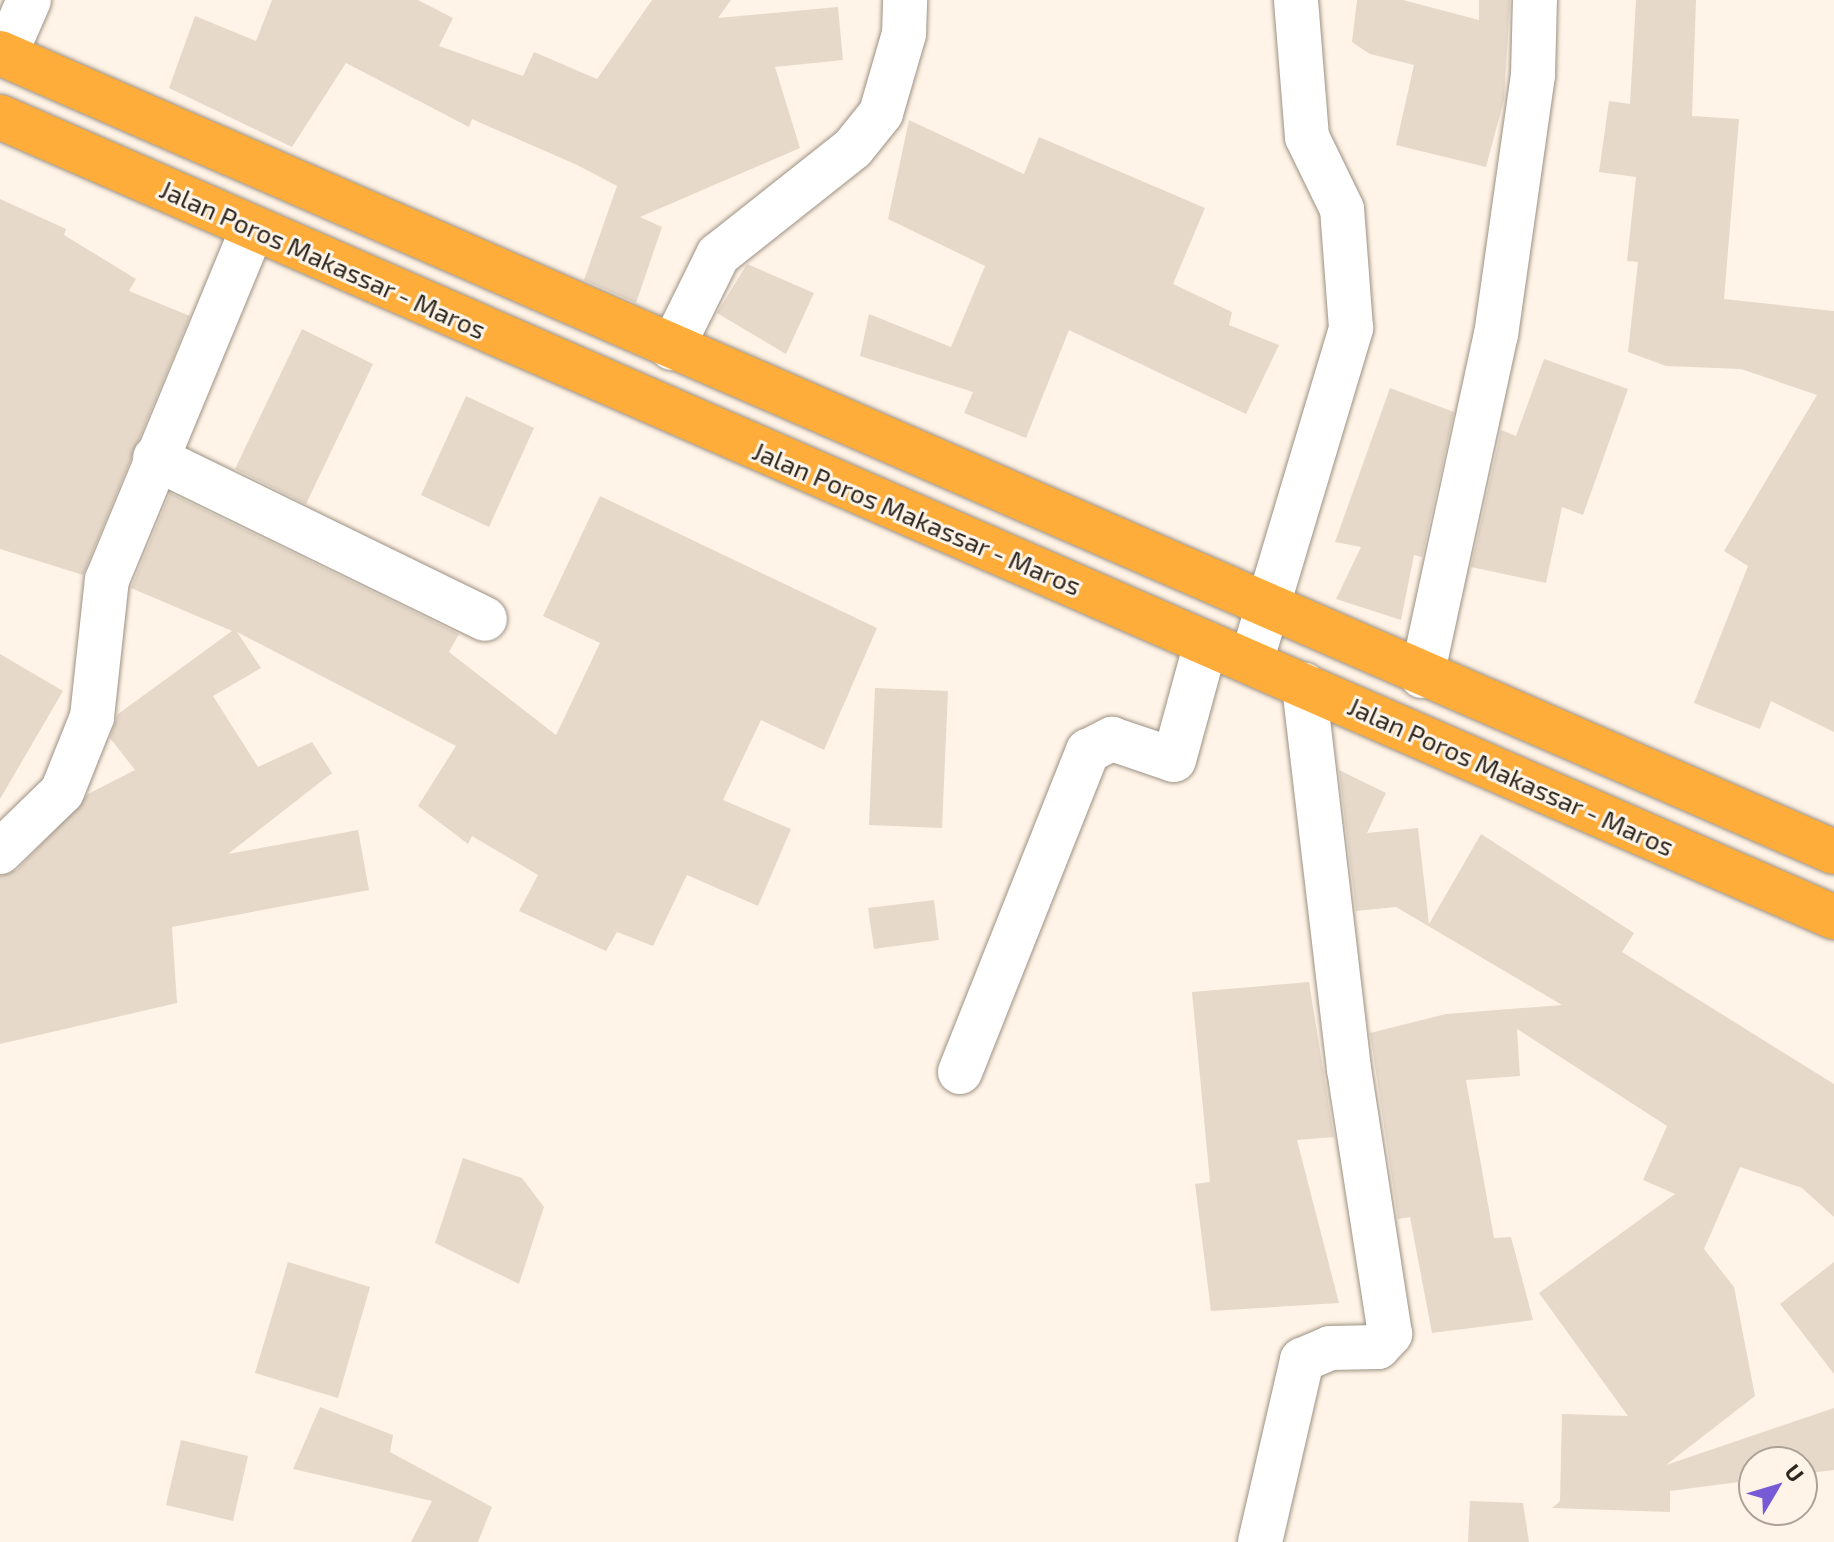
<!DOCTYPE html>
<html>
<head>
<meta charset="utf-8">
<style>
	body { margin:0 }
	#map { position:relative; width:1834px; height:1542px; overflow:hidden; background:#fff4e7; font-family:"Exo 2",sans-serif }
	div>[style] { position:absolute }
	.building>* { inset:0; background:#e6d9ca }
	.roads { filter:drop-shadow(0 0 2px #9d9183) drop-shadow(0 0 2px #9d9183) }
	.minor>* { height:44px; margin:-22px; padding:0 22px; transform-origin:22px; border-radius:22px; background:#fff }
	.highway>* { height:44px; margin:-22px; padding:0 22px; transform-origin:22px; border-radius:22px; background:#fead3b }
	span { translate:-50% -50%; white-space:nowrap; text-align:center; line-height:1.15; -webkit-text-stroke:6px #fff4e7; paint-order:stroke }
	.street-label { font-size:26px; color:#2d2822 }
	.north { position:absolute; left:1738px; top:1446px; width:80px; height:80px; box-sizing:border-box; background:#fff4e7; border:2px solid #aba298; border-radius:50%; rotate:52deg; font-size:22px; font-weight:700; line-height:32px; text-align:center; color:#2d2822 }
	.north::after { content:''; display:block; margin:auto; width:28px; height:36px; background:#775ad5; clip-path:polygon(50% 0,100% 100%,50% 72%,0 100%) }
</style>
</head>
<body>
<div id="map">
	<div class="building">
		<div style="clip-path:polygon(272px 0,418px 0,453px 18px,439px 46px,523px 76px,534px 52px,597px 79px,652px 0,731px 0,718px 18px,838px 7px,843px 60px,775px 67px,800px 148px,640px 217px,662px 227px,636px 303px,584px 280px,617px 186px,577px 165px,472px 119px,469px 127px,346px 63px,292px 147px,169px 88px,195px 16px,256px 41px)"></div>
		<div style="clip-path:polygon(1357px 0,1403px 0,1479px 20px,1479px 0,1510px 0,1504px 100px,1486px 167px,1396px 145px,1414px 65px,1370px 54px,1352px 42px)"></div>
		<div style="clip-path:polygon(1636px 0,1696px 0,1692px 116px,1739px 119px,1724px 299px,1834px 311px,1834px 732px,1771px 701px,1760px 729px,1694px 703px,1748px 566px,1724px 551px,1817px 395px,1741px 369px,1666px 366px,1628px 352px,1638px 262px,1627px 261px,1636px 177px,1599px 172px,1609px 101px,1630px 104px)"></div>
		<div style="clip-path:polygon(909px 120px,1024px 174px,1039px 137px,1205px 208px,1173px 284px,1232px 312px,1229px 325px,1279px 345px,1246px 414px,1069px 330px,1026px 438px,964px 413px,973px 392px,860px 356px,869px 314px,951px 347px,985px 266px,888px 219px)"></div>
		<div style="clip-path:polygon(0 199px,66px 229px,64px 235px,136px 279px,129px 291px,190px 316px,83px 575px,0 549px)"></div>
		<div style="clip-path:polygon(747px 264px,814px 293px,786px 354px,717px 313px)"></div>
		<div style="clip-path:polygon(302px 329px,373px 364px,306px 504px,235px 469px)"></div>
		<div style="clip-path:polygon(1544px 359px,1628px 389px,1583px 515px,1562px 507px,1546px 583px,1471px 567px,1501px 430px,1516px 436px)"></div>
		<div style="clip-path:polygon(1390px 388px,1454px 412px,1422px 557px,1414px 555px,1401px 620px,1336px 599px,1361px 547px,1335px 542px)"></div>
		<div style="clip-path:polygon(466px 396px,534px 428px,489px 527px,421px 495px)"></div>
		<div style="clip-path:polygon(170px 493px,459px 634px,449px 652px,556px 735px,600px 643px,543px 616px,600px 496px,877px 628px,824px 750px,761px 720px,723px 800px,791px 829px,758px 906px,687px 875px,653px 946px,617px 932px,606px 951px,519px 911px,538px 875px,472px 836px,468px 844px,418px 806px,456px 746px,237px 632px,261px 668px,213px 696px,258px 767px,312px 742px,332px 773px,228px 854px,358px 830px,369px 890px,172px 927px,177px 1003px,0 1044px,0 876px,17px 870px,88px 794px,135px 770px,110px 738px,118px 714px,232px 631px,131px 588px)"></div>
		<div style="clip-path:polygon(0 654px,63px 691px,0 799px)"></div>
		<div style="clip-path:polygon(875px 688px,948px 691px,942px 828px,869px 825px)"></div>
		<div style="clip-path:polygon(1339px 770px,1386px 793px,1367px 833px,1418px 828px,1429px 924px,1481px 834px,1634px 933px,1622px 952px,1834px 1084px,1834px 1217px,1802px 1188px,1740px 1167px,1704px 1249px,1734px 1287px,1755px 1396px,1666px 1465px,1834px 1408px,1834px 1470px,1802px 1474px,1802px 1462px,1754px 1462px,1754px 1480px,1670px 1491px,1670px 1512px,1552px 1508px,1560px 1501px,1562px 1414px,1628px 1416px,1539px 1293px,1675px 1194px,1643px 1180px,1667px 1126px,1517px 1029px,1520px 1076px,1466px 1080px,1494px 1238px,1511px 1237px,1533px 1320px,1432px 1333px,1410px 1217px,1398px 1219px,1370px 1033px,1446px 1014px,1562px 1005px,1396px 907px,1356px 911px)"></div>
		<div style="clip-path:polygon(934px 900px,939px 940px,874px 949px,868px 908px)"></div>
		<div style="clip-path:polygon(1309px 982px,1334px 1137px,1297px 1140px,1339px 1303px,1211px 1311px,1195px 1184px,1210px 1182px,1192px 992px)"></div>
		<div style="clip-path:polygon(463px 1158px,522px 1178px,544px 1207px,519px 1284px,435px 1243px)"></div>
		<div style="clip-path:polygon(288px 1262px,370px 1287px,338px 1398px,255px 1373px)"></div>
		<div style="clip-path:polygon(1834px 1262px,1834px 1374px,1780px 1304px)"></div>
		<div style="clip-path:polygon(320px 1407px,393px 1435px,390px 1452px,492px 1507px,478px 1542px,411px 1542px,432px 1501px,293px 1469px)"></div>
		<div style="clip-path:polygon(181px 1440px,248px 1456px,233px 1521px,166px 1505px)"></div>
		<div style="clip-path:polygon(1470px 1501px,1523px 1503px,1529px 1542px,1468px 1542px)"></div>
	</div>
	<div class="roads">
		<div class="minor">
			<div style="left:5px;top:55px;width:60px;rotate:-66.4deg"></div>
			<div style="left:672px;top:348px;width:104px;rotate:-63.7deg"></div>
			<div style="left:718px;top:255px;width:172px;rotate:-38.4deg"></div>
			<div style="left:853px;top:148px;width:45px;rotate:-51.3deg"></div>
			<div style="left:881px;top:113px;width:82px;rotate:-73.8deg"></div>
			<div style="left:904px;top:34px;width:34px;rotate:-88deg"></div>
			<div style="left:155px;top:458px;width:367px;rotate:26deg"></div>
			<div style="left:1251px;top:662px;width:349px;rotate:-73.3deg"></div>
			<div style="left:1351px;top:328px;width:119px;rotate:-94.3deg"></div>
			<div style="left:1342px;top:209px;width:80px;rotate:-115.9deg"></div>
			<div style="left:1307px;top:137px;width:137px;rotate:-94.6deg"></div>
			<div style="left:1422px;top:676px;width:349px;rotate:-77.8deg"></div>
			<div style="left:1496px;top:335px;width:263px;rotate:-81.9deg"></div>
			<div style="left:1533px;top:75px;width:75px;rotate:-88.5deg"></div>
			<div style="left:0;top:852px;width:86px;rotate:-44.1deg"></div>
			<div style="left:62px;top:792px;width:81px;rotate:-68.2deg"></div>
			<div style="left:92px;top:717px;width:138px;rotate:-83.8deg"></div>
			<div style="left:107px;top:580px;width:381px;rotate:-67.5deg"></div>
			<div style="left:960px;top:1072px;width:346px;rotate:-68.3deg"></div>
			<div style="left:1088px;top:751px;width:27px;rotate:-27deg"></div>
			<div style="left:1112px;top:739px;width:65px;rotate:18.7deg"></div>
			<div style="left:1174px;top:760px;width:121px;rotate:-74.7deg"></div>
			<div style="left:1260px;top:1542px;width:187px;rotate:-77deg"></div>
			<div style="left:1302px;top:1360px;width:30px;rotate:-23deg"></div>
			<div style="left:1330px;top:1348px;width:48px;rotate:-1.2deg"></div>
			<div style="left:1378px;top:1347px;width:18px;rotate:-47deg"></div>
			<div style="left:1390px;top:1334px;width:268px;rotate:-98.8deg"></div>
			<div style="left:1349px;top:1069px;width:387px;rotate:-96.7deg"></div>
		</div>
		<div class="highway">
			<div style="left:0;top:53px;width:2000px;rotate:23.54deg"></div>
			<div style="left:0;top:117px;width:2001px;rotate:23.57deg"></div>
		</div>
	</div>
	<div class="street-label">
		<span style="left:323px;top:259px;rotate:24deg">Jalan Poros Makassar - Maros</span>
		<span style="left:917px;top:518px;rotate:23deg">Jalan Poros Makassar - Maros</span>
		<span style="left:1511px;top:776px;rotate:24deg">Jalan Poros Makassar - Maros</span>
	</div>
	<div class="north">U</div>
</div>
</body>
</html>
